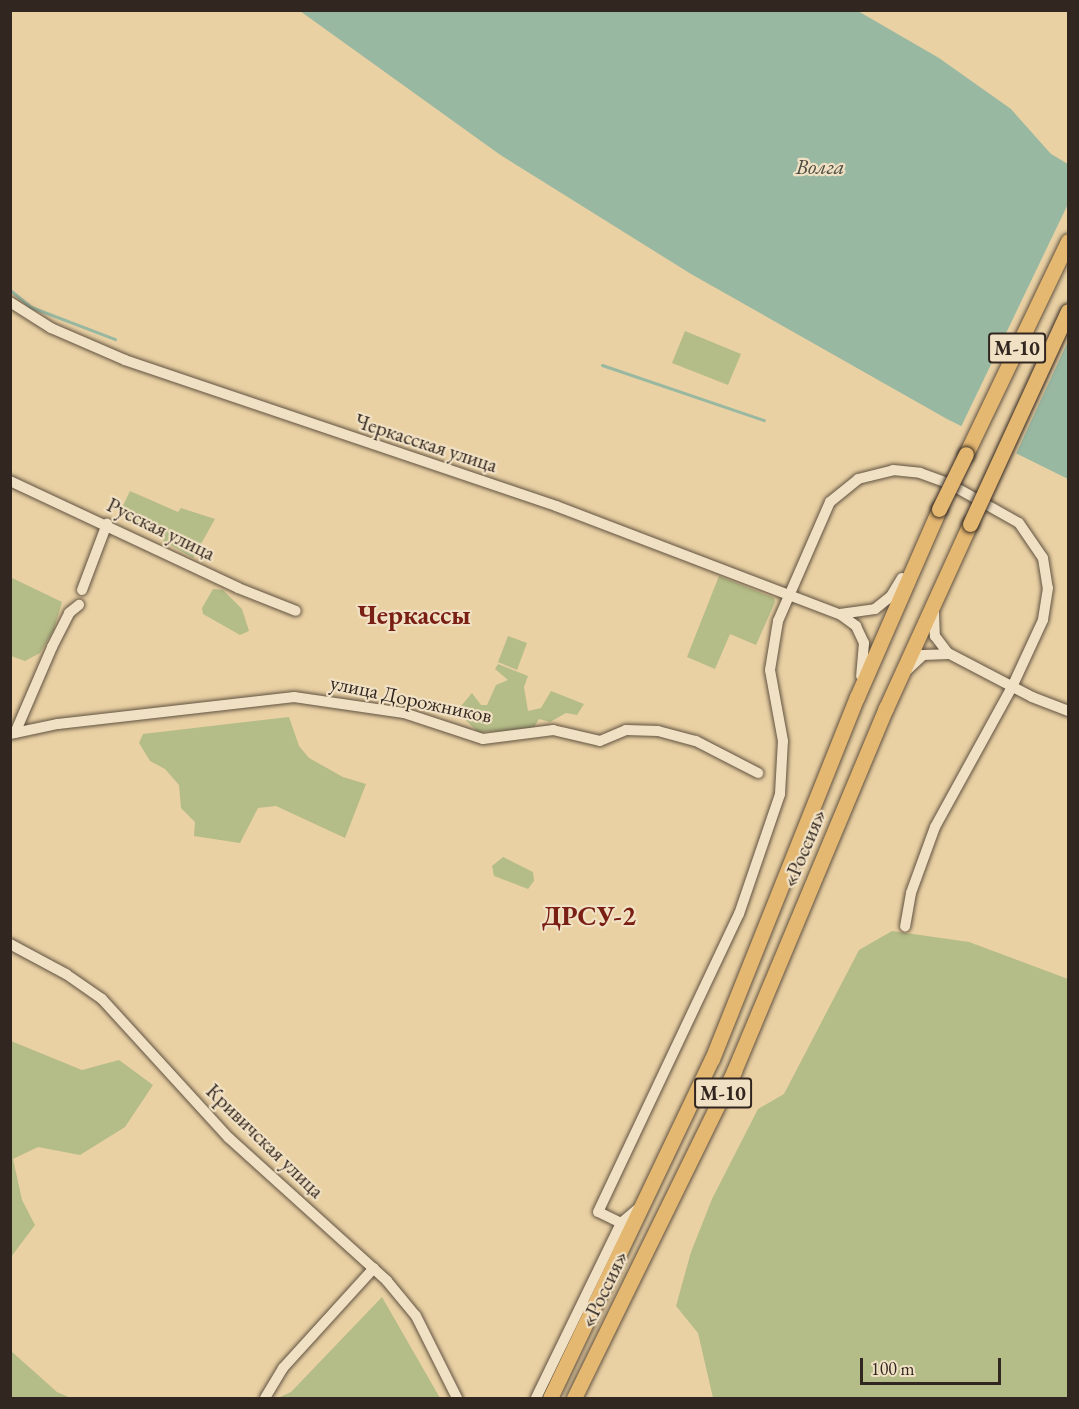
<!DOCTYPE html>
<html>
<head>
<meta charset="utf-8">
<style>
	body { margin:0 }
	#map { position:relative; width:1079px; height:1409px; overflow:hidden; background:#ead1a4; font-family:"EB Garamond",serif }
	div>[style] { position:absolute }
	.green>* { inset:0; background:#b4bc87 }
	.water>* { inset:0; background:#99b8a1 }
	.pier>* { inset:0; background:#ead1a4 }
	.stream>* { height:3px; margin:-1.5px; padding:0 1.5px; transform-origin:1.5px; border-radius:1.5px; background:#99b8a1 }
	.roads { filter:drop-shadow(0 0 2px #605241) drop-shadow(0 0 2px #605241) }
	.minor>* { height:10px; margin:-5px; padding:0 5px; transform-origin:5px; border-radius:5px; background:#f1e1c4 }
	.highway>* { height:15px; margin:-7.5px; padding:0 7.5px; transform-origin:7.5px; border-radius:7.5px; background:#e5b872 }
	.bridges { filter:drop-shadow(0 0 2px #322720) drop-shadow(0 0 2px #322720) }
	.highway-bridge>* { height:15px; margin:-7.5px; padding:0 7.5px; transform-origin:7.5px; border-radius:7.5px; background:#e5b872 }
	span { translate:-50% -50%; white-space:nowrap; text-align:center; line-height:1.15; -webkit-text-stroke:4.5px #f1e1c4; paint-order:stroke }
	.shield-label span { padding:2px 4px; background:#f1e1c4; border:2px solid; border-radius:4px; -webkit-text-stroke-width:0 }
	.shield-label { font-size:20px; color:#322720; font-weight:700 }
	.street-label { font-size:21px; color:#322720 }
	.water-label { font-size:22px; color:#4c4b40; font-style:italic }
	.district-label { font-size:27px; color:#7a1f14; font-weight:700 }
	.frame { position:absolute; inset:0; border:12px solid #322720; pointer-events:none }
	.scale { position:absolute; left:860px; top:1358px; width:141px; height:27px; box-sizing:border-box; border:3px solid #322720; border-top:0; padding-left:8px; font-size:18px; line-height:21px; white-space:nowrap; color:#322720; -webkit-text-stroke:4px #f1e1c4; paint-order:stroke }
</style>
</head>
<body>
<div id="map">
	<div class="green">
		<div style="clip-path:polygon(685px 331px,741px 354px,728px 385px,672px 363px)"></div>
		<div style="clip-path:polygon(130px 491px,178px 512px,181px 508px,215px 519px,193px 558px,163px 541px,165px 536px,119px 514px)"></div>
		<div style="clip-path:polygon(719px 576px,774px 598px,775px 602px,756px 645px,730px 634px,715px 669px,687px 657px)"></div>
		<div style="clip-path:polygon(10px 577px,62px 602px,54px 629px,40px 653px,25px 661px,11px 656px)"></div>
		<div style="clip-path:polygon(213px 589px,223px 590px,242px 609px,249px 631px,240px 635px,203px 614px,202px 608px)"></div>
		<div style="clip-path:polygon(508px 636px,527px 643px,517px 670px,498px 662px)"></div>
		<div style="clip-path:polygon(498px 664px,528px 676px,524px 687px,528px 711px,541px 708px,551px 691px,584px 704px,577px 715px,566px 713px,550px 722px,539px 719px,533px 729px,478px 732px,460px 715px,461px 706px,472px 693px,481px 705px,487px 705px,496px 685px,508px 680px,495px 669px)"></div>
		<div style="clip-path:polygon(289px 717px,299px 746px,309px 758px,343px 777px,366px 784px,345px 838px,276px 806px,258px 808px,240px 843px,194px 836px,195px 822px,181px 808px,179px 785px,165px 769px,150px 761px,139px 743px,143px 734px)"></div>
		<div style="clip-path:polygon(503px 857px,533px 872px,534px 881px,528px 889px,494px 876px,492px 866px)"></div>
		<div style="clip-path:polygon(892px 931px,969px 942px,1068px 979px,1068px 1398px,713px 1398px,698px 1333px,676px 1306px,691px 1252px,712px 1199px,758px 1109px,784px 1094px,859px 950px)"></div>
		<div style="clip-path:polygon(11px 1041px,82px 1070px,119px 1060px,153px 1085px,125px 1127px,80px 1155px,38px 1147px,13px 1159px,22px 1200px,35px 1225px,11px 1257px)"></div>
		<div style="clip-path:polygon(382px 1297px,440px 1398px,278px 1398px,291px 1392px)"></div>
		<div style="clip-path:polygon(11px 1351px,57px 1392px,71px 1398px,11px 1398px)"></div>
	</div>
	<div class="water">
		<div style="clip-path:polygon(300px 11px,858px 11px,939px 58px,1011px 109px,1051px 154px,1068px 164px,1068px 479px,947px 419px,691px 274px,499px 154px)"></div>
	</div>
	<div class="pier">
		<div style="clip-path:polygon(1068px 204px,1068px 341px,1015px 456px,960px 429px)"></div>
	</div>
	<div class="stream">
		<div style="left:10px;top:290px;width:27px;rotate:39deg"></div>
		<div style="left:31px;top:307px;width:90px;rotate:20.9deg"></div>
		<div style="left:602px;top:365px;width:171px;rotate:18.8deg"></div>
	</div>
	<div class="roads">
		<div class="minor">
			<div style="left:10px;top:302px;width:49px;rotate:32.4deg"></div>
			<div style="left:51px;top:328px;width:81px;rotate:23.4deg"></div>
			<div style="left:125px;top:360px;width:455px;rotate:18.7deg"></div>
			<div style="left:556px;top:506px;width:305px;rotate:20.9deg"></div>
			<div style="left:841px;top:615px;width:19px;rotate:36deg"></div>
			<div style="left:856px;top:626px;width:19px;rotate:65deg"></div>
			<div style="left:864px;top:643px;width:33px;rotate:95deg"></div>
			<div style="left:10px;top:481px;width:252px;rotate:25.1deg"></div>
			<div style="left:238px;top:588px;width:62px;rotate:21.6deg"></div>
			<div style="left:82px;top:590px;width:71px;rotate:-69.3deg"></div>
			<div style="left:934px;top:612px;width:24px;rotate:88deg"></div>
			<div style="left:935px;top:636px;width:21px;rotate:53deg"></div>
			<div style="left:948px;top:653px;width:95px;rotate:27.6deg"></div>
			<div style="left:1032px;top:697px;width:39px;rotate:21deg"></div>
			<div style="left:840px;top:614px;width:35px;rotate:-8deg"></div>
			<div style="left:875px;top:609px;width:21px;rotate:-39deg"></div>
			<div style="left:891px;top:596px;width:21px;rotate:-59deg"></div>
			<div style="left:907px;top:670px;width:22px;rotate:-43deg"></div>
			<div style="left:923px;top:655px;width:25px;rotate:-2deg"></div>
			<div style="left:15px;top:733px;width:94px;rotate:-66.7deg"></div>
			<div style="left:52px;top:647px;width:38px;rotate:-63deg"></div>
			<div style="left:69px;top:613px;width:13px;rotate:-39deg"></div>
			<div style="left:10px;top:734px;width:49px;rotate:-11.8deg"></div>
			<div style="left:58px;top:724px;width:238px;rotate:-6.5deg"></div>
			<div style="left:294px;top:697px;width:111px;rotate:8.3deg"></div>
			<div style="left:404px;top:713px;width:83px;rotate:18.2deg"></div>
			<div style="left:483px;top:739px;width:71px;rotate:-7.3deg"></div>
			<div style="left:553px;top:730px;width:48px;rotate:13.2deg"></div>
			<div style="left:600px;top:741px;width:28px;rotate:-23deg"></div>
			<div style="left:626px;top:730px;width:32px;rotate:2deg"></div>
			<div style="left:658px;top:731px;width:39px;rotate:15deg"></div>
			<div style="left:696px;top:741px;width:70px;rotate:27.3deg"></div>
			<div style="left:10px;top:944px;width:64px;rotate:28.2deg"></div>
			<div style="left:66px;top:974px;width:44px;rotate:34.8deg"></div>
			<div style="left:102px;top:999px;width:188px;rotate:47.6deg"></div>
			<div style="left:229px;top:1138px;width:213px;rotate:42.1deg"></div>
			<div style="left:387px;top:1281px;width:45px;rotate:50.4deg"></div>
			<div style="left:416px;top:1316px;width:92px;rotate:63.4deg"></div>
			<div style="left:621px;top:1223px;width:25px;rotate:-154deg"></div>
			<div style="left:598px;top:1212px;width:330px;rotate:-64.7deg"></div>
			<div style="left:739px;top:914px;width:127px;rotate:-71.1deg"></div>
			<div style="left:780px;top:794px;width:53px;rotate:-86.8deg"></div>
			<div style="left:783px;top:741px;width:72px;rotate:-100.4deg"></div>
			<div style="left:770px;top:670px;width:50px;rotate:-80.7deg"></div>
			<div style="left:778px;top:621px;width:130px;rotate:-66.4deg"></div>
			<div style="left:830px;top:502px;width:36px;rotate:-39deg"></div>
			<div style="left:858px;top:479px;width:36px;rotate:-14deg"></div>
			<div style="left:893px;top:470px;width:27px;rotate:6deg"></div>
			<div style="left:920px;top:473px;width:30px;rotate:20deg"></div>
			<div style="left:948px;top:483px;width:81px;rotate:29.4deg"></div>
			<div style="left:1019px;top:523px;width:42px;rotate:55.6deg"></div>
			<div style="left:1043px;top:558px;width:30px;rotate:81deg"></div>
			<div style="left:1048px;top:588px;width:32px;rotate:99deg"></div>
			<div style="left:1043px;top:620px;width:74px;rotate:114.8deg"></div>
			<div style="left:1012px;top:687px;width:160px;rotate:118.8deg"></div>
			<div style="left:935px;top:827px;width:70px;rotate:110deg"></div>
			<div style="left:911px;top:893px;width:34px;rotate:100deg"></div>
			<div style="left:265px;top:1398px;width:35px;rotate:-59deg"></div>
			<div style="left:283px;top:1368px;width:135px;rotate:-47.7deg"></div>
			<div style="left:536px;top:1398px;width:195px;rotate:-64.1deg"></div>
			<div style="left:621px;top:1223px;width:25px;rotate:-40deg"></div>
		</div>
		<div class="highway">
			<div style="left:966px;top:454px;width:236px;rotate:-64.4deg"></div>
			<div style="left:550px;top:1398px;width:376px;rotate:-64.5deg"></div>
			<div style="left:712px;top:1059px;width:390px;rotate:-68.2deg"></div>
			<div style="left:857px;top:697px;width:205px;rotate:-66.4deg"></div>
			<div style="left:574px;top:1398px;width:364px;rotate:-63.9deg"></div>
			<div style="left:734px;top:1071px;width:394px;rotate:-67.3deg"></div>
			<div style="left:886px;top:708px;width:202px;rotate:-65.5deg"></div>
		</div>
	</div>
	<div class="bridges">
		<div class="highway-bridge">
			<div style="left:939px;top:509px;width:61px;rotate:-63.9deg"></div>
			<div style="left:970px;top:524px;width:234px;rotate:-65.3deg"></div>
		</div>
	</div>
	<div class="shield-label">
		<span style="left:1017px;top:348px">М-10</span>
		<span style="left:723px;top:1093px">М-10</span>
	</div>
	<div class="street-label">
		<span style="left:426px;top:443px;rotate:18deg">Черкасская улица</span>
		<span style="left:161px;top:529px;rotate:26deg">Русская улица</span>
		<span style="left:411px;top:699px;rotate:12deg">улица Дорожников</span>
		<span style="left:804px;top:848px;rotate:-67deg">«Россия»</span>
		<span style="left:265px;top:1141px;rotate:44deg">Кривичская улица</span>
		<span style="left:604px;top:1289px;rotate:-64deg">«Россия»</span>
	</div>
	<div class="water-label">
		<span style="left:820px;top:167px">Волга</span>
	</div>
	<div class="district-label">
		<span style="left:414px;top:615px">Черкассы</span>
		<span style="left:589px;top:916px">ДРСУ-2</span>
	</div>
	<div class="frame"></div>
	<div class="scale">100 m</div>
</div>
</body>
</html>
